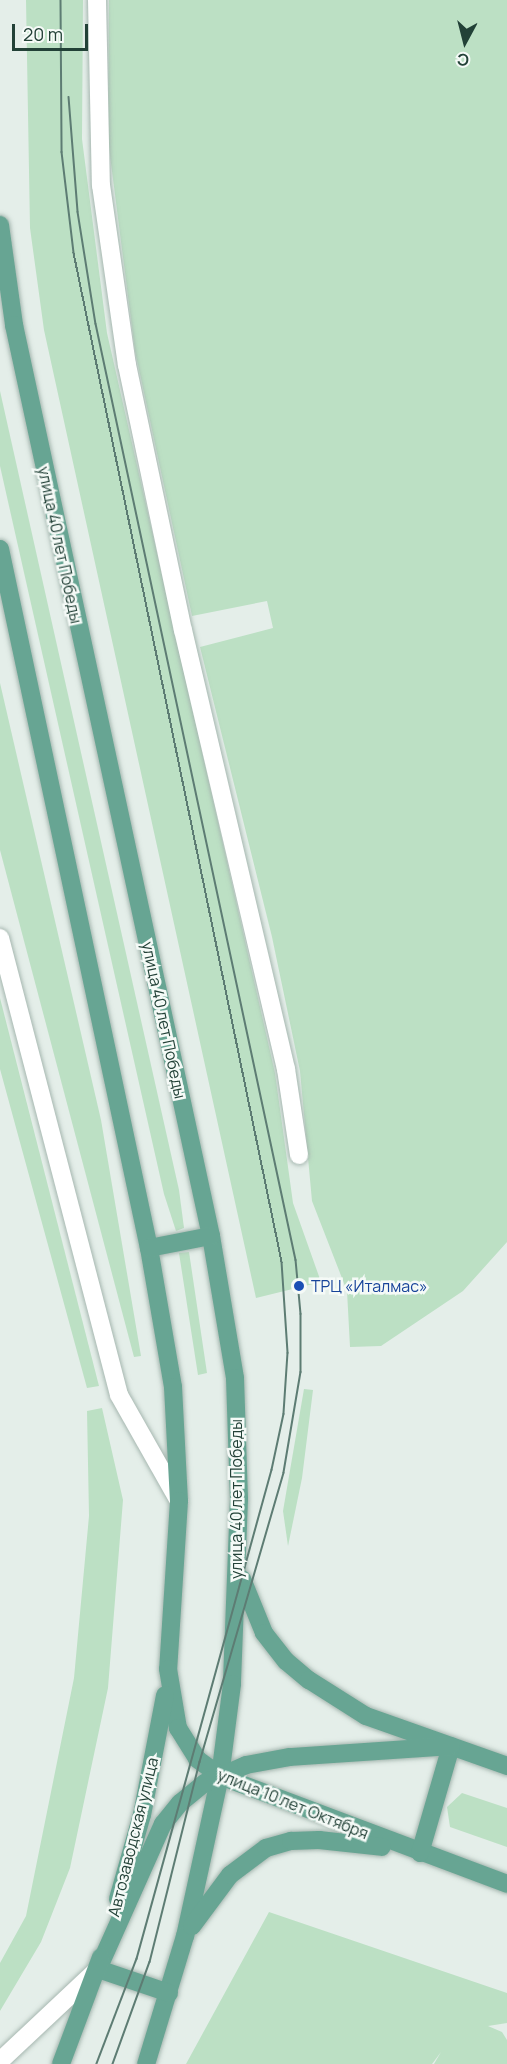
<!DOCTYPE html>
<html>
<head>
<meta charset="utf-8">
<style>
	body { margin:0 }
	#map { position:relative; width:507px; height:2064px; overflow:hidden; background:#e4eee9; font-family:Manrope,sans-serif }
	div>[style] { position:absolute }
	.green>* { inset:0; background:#bce0c4 }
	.roads { filter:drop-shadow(0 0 2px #a6b7b0) drop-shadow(0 0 2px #a6b7b0) }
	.minor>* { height:18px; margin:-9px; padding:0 9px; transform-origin:9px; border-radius:9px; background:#fff }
	.major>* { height:18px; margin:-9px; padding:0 9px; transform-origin:9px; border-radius:9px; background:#67a593 }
	.tram>* { height:1.5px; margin:-0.75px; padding:0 0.75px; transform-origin:0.75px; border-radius:0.75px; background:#5d7c73 }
	.dots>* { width:16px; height:16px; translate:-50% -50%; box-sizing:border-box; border:3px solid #f5faf7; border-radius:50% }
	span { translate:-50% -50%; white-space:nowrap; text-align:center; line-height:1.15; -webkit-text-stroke:5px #f5faf7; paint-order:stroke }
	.street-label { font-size:16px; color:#224137 }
	.transit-label { font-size:16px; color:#164399 }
	.left { translate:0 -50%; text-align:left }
	.north { position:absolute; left:435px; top:12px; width:60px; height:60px; -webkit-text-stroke:4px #f5faf7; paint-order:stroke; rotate:187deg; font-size:16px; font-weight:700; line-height:24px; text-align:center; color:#224137 }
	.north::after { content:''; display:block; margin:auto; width:21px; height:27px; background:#224137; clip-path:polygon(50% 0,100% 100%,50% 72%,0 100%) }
	.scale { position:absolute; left:12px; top:24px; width:76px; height:27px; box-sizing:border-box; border:3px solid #224137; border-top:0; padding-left:8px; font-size:18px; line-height:21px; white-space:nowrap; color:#224137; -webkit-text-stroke:4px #f5faf7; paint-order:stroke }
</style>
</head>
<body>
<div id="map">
	<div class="green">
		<div style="clip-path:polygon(26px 0,83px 0,82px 139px,107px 333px,275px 1073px,293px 1203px,321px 1282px,256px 1298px,44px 330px,30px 228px)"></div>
		<div style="clip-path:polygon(109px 0,507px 0,507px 1242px,463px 1291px,381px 1346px,350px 1347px,347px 1291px,312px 1201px,300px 1071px,272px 937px,200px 647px,273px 628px,267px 601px,192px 616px,135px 351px,108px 140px)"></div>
		<div style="clip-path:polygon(0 391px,179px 1190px,184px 1228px,176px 1231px,164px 1194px,0 466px)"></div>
		<div style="clip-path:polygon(0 683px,101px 1120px,141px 1356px,134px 1357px,0 850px)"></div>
		<div style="clip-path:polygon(0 998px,99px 1386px,87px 1388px,0 1069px)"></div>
		<div style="clip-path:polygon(189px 1252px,207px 1373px,198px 1375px,179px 1253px)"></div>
		<div style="clip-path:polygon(304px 1389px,313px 1390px,302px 1478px,288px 1546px,283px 1511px)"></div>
		<div style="clip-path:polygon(102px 1408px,123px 1500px,108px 1688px,70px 1868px,41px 1942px,0 2011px,0 1963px,26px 1916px,74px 1678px,89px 1516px,87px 1411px)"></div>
		<div style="clip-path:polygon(462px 1793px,507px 1808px,507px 1847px,450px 1827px,447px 1807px)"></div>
		<div style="clip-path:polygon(269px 1912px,507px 1993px,507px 2023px,488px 2026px,502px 2032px,507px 2040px,507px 2064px,434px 2064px,441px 2052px,432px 2064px,186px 2064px)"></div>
	</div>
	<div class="roads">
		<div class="minor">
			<div style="left:97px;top:0;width:185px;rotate:88.8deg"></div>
			<div style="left:101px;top:185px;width:182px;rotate:81.8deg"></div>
			<div style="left:127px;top:365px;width:271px;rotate:78.1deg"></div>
			<div style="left:183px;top:630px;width:451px;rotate:76.8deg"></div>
			<div style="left:286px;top:1069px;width:87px;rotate:81.4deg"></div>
			<div style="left:0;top:938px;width:472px;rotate:75.4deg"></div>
			<div style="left:119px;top:1395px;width:122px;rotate:60.5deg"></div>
			<div style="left:0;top:2061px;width:134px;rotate:-43.2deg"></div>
		</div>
		<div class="major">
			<div style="left:0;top:225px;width:101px;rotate:82deg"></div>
			<div style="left:14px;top:325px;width:932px;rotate:77.8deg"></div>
			<div style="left:211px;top:1236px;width:144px;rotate:80.4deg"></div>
			<div style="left:235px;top:1378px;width:121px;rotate:88.1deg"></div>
			<div style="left:239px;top:1499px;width:185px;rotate:92.2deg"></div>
			<div style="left:232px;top:1684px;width:93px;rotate:97.4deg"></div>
			<div style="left:220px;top:1776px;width:164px;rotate:102.3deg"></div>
			<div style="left:185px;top:1936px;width:134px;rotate:106.9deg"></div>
			<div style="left:0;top:549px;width:715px;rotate:77.97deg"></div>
			<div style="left:149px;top:1248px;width:141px;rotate:80.2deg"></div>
			<div style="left:173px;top:1387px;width:114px;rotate:87deg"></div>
			<div style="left:179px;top:1501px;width:168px;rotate:93.7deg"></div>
			<div style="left:168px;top:1669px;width:60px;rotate:80.4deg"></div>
			<div style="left:178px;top:1728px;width:36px;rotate:58deg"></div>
			<div style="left:197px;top:1759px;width:29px;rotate:36deg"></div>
			<div style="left:220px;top:1776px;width:307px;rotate:20.6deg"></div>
			<div style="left:149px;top:1248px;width:63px;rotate:-11deg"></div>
			<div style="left:242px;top:1579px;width:58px;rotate:67.8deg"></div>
			<div style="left:264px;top:1633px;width:36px;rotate:52deg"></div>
			<div style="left:286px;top:1661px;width:30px;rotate:40deg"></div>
			<div style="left:309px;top:1680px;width:67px;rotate:32.3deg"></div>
			<div style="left:366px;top:1716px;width:150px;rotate:19.5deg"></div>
			<div style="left:420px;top:1853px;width:111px;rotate:-73.8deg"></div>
			<div style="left:118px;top:1899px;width:87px;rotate:-74.1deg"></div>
			<div style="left:142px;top:1815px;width:122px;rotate:-79.1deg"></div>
			<div style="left:192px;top:1926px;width:64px;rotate:-53.3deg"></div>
			<div style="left:230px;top:1875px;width:45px;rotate:-36.9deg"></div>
			<div style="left:266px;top:1848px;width:26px;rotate:-16deg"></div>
			<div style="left:291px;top:1841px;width:28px;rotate:-2deg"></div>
			<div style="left:319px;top:1840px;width:63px;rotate:6.3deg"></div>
			<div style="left:98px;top:1969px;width:159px;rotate:-65.9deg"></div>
			<div style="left:163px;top:1824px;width:27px;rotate:-51deg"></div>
			<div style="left:180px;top:1803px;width:32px;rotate:-39deg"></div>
			<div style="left:205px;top:1783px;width:45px;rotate:-23.7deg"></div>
			<div style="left:246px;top:1765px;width:45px;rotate:-10.3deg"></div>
			<div style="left:290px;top:1757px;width:161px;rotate:-3.9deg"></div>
			<div style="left:98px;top:1969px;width:75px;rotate:18.7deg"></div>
			<div style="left:61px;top:2064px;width:114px;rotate:-69.5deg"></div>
		</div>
	</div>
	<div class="tram">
		<div style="left:61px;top:0;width:152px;rotate:89.6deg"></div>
		<div style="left:62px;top:152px;width:102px;rotate:83.2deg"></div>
		<div style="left:74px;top:253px;width:1030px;rotate:78.35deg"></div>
		<div style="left:282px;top:1262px;width:91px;rotate:86.2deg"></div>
		<div style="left:288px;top:1353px;width:61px;rotate:93.8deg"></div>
		<div style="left:284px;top:1414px;width:57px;rotate:102.1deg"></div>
		<div style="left:272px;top:1470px;width:507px;rotate:105.43deg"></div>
		<div style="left:137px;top:1959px;width:112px;rotate:110.9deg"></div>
		<div style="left:69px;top:97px;width:115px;rotate:85.5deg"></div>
		<div style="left:78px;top:212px;width:113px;rotate:80.9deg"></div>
		<div style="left:96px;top:324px;width:957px;rotate:77.94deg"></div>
		<div style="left:296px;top:1260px;width:54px;rotate:84.7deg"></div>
		<div style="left:301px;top:1314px;width:58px;rotate:90deg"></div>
		<div style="left:301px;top:1372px;width:102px;rotate:99.6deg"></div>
		<div style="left:284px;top:1473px;width:301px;rotate:106.2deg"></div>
		<div style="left:200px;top:1762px;width:206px;rotate:104deg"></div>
		<div style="left:150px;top:1962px;width:109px;rotate:109.9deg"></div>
	</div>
	<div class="dots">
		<div style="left:299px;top:1286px;background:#1a4fb4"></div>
	</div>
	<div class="street-label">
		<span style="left:60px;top:545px;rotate:78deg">улица 40 лет Победы</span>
		<span style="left:164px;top:1020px;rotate:78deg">улица 40 лет Победы</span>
		<span style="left:236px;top:1499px;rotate:-90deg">улица 40 лет Победы</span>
		<span style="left:293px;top:1804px;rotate:22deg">улица 10 лет Октября</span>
		<span style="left:133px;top:1837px;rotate:-76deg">Автозаводская улица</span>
	</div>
	<div class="transit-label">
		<span class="left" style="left:311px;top:1286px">ТРЦ «Италмас»</span>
	</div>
	<div class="north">С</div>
	<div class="scale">20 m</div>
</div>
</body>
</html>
